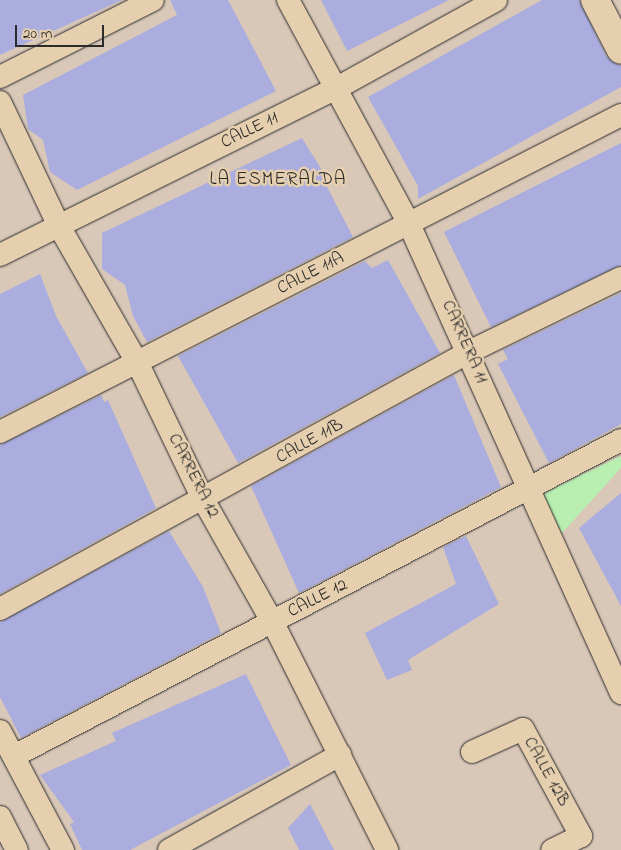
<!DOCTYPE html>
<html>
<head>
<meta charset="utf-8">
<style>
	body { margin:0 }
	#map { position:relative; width:621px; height:850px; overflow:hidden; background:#d9c8b8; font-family:"Indie Flower",sans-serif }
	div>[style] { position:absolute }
	.green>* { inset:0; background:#b8efb1 }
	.building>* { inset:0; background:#aaadde }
	.roads { filter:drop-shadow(0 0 1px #2b2b2b) drop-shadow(0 0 1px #2b2b2b) }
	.street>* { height:22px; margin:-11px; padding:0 11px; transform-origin:11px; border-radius:11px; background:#e5cfae }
	.secondary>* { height:28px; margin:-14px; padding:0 14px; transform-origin:14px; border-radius:14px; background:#e5cfae }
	span { translate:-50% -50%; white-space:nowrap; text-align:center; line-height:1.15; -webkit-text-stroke:5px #e5cfae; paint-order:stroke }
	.street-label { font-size:18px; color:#2b2b2b }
	.neighbourhood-label { font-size:19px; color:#2b2b2b; letter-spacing:1px }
	.scale { position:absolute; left:15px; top:25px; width:89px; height:22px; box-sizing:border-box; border:2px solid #2b2b2b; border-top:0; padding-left:6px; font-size:15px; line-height:18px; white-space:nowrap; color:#2b2b2b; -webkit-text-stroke:4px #e5cfae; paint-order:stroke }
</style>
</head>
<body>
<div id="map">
	<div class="green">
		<div style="clip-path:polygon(621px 456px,621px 468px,562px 533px,542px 494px)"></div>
	</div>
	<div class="building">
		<div style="clip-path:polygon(0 0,122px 0,0 55px)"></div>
		<div style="clip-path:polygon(170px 0,228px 0,276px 91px,77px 190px,50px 172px,43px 140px,28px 129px,23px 95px,177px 15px)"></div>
		<div style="clip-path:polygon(321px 0,449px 0,347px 51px)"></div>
		<div style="clip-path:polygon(542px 0,579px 0,607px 57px,621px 66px,621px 87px,418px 199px,418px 186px,368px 97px)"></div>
		<div style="clip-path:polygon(302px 138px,325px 175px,322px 177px,353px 237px,147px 342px,133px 316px,125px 285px,102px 269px,102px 233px)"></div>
		<div style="clip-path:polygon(621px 143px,621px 265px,491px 327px,444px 232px)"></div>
		<div style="clip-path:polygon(388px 260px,440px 353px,238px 463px,178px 356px,365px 261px,372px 268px)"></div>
		<div style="clip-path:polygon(40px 274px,56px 316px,88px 373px,0 417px,0 294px)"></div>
		<div style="clip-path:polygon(621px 293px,621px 424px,549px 463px,498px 364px,508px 359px,503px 350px)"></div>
		<div style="clip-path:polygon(454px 375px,501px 487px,299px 593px,251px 486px)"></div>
		<div style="clip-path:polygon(101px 395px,104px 402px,108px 400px,156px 508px,0 594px,0 445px)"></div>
		<div style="clip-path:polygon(621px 493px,621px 606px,579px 528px)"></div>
		<div style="clip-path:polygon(169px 531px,203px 587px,221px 633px,21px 738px,0 697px,0 622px)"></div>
		<div style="clip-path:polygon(466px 536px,499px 604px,408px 660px,412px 670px,387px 680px,365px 633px,456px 584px,443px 547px)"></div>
		<div style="clip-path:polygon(246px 674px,291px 765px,130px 850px,82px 850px,70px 824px,74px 822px,40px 775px,116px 741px,112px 733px)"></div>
		<div style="clip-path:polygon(310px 804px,334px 850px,299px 850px,288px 828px)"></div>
	</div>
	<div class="roads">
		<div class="street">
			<div style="left:288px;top:0;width:255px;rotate:61.6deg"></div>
			<div style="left:409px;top:224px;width:515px;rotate:65.68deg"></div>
			<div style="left:0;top:77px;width:171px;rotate:-26.7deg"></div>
			<div style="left:0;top:102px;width:137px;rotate:64.6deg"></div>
			<div style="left:59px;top:226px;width:157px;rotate:60.2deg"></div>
			<div style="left:137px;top:362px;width:154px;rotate:64.3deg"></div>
			<div style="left:204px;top:501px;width:140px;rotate:60.5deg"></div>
			<div style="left:273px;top:623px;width:254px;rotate:63.3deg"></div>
			<div style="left:0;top:255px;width:374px;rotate:-26.4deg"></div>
			<div style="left:335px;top:89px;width:184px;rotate:-28.9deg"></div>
			<div style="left:0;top:432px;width:697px;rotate:-27.04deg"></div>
			<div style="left:0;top:609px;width:535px;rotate:-28.72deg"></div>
			<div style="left:469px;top:352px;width:169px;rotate:-26deg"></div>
			<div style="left:0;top:731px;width:135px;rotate:62.1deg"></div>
			<div style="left:472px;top:752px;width:56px;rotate:-24.3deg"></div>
			<div style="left:523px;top:729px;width:122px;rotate:61.5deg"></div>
			<div style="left:581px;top:836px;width:32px;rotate:154deg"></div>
			<div style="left:14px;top:756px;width:684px;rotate:-27.5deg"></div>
			<div style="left:0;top:817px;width:37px;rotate:63deg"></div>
			<div style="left:169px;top:850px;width:196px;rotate:-29.1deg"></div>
		</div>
		<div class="secondary">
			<div style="left:595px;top:0;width:56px;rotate:62.5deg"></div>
		</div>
	</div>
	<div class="street-label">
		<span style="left:250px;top:131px;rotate:-26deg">CALLE 11</span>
		<span style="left:311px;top:274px;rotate:-27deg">CALLE 11A</span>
		<span style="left:464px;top:342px;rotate:66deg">CARRERA 11</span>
		<span style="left:310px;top:442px;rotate:-29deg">CALLE 11B</span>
		<span style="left:193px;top:476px;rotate:63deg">CARRERA 12</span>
		<span style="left:318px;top:599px;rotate:-27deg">CALLE 12</span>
		<span style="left:546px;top:772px;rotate:61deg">CALLE 12B</span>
	</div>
	<div class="neighbourhood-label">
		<span style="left:278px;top:180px">LA ESMERALDA</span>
	</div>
	<div class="scale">20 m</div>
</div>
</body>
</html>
